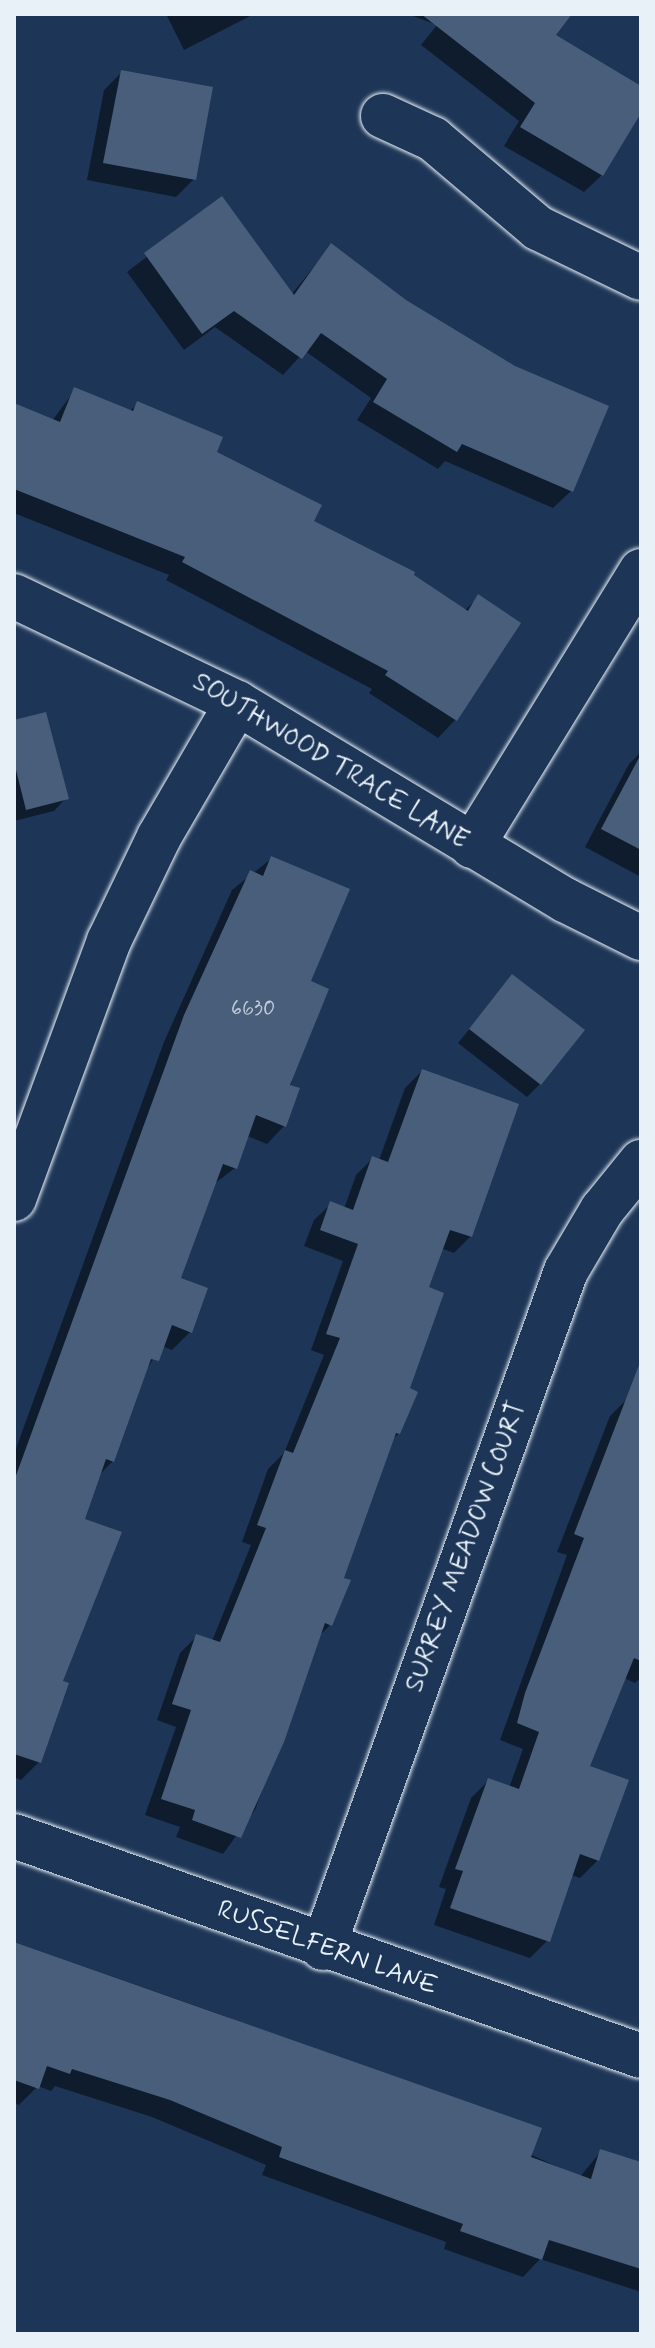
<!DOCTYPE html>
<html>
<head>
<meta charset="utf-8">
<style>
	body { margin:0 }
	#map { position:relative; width:655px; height:2348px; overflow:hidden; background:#1d3557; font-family:Mynerve,sans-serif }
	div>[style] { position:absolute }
	.shadow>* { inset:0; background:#0007 }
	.building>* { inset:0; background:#495e7a }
	.roads { filter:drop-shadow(0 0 2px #e8f1f8) drop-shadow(0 0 2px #e8f1f8) }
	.minor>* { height:44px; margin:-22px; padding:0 22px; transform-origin:22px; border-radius:22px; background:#1d3557 }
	span { translate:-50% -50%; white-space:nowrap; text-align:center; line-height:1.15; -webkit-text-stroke:6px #1d3557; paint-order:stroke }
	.number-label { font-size:22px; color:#c0ccd8 }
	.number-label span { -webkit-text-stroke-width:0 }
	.street-label { font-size:26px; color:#e8f1f8 }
	.frame { position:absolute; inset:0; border:16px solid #e8f1f8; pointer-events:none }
</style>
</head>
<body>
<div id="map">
	<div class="shadow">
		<div style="clip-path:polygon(166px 14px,254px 14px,184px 50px)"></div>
		<div style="clip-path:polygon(408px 14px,570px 14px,553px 36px,641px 88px,641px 109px,602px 175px,584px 192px,504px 146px,519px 121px,421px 45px,437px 25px)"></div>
		<div style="clip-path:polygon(122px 72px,194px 179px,176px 197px,87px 180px,104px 90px)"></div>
		<div style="clip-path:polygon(222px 199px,291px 295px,331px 246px,571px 491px,553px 508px,445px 461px,438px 469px,357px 420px,371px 398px,305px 351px,283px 375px,215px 327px,184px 350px,127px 272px)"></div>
		<div style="clip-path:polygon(75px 390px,129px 412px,138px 403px,311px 522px,464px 611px,479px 597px,518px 623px,455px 720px,438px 738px,369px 693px,372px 689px,166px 580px,169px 575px,14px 513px,14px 406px,52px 421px)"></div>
		<div style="clip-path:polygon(14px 722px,66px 798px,54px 811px,14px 821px)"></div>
		<div style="clip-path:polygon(641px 752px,641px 877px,585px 847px,629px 764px)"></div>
		<div style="clip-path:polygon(272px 858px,308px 983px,284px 1126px,267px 1144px,247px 1136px,235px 1168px,214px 1184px,178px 1280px,190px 1332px,172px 1350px,162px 1346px,144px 1373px,113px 1461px,98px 1476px,82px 1520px,61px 1683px,39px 1762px,21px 1780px,14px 1777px,14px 1454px,164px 1042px,232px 890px)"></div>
		<div style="clip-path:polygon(512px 977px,540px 1084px,527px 1097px,458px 1043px)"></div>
		<div style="clip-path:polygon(422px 1071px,471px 1236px,454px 1253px,441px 1248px,426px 1288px,399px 1433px,391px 1441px,342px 1579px,330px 1625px,317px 1638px,255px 1810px,223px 1854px,176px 1837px,180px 1827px,145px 1815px,176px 1727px,157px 1720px,180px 1653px,197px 1636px,212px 1641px,251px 1545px,242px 1542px,268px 1469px,284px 1453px,324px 1355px,311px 1350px,343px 1261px,304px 1246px,314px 1220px,331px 1204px,344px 1209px,356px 1175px,373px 1158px,379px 1160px,405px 1088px)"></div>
		<div style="clip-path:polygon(641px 1364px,641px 1677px,635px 1683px,624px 1678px,588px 1767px,598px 1860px,580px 1878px,571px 1875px,548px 1940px,530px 1958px,434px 1925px,446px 1889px,439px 1887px,471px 1798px,489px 1780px,509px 1788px,523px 1749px,500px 1740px,567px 1555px,557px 1552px,610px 1416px,628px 1398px)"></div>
		<div style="clip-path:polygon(14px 1942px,225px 2016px,580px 2177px,601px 2151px,641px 2164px,641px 2292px,540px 2259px,523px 2277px,444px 2249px,446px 2242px,262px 2175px,266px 2165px,152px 2117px,55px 2086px,51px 2091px,38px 2086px,19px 2105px,14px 2103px)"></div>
	</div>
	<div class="building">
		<div style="clip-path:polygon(421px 14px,572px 14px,556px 35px,641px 86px,641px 113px,603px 176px,520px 127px,535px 103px)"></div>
		<div style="clip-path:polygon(121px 70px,213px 87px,196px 180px,103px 163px)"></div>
		<div style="clip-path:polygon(222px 196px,294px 295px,331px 243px,406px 300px,515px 366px,609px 406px,573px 492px,462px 444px,457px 452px,373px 402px,387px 379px,321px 333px,302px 359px,234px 311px,202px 334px,144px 253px)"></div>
		<div style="clip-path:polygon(74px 387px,133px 411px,137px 401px,223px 437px,217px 452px,322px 505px,314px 521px,415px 572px,414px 575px,468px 611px,478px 594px,521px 623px,457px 721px,385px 675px,388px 671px,182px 562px,185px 557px,14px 489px,14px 403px,60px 422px)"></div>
		<div style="clip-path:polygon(46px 712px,69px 799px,26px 810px,14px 762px,14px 720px)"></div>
		<div style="clip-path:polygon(641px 754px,641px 850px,601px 829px)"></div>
		<div style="clip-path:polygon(271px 856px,350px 889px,311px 981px,329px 989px,290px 1085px,300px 1088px,286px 1127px,256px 1115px,237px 1169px,223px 1164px,181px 1278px,208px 1288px,192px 1333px,172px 1325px,159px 1361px,151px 1359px,114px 1462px,106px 1459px,85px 1519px,122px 1532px,63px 1681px,69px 1683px,41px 1763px,14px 1754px,14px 1481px,184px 1015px,250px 870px,263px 876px)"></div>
		<div style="clip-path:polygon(512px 974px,585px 1030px,541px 1085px,469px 1029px)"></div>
		<div style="clip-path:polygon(422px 1069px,519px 1104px,472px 1237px,450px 1230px,429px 1287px,444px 1293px,410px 1388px,418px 1392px,400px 1434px,396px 1433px,344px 1578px,351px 1580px,332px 1626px,325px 1623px,284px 1742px,241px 1838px,192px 1820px,195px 1810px,161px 1799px,191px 1710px,172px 1704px,196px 1634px,220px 1642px,266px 1528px,257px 1525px,285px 1450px,293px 1453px,340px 1338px,326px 1334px,358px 1244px,320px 1230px,330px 1201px,353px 1210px,372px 1156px,388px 1162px)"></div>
		<div style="clip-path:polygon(639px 1365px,641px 1661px,634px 1658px,590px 1766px,629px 1780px,599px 1861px,580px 1854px,550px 1942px,450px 1908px,463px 1871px,455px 1869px,488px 1778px,519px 1789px,539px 1732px,517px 1723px,525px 1693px,584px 1538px,574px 1534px)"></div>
		<div style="clip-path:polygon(14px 1942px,542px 2128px,531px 2157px,591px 2179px,600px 2149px,641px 2162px,641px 2269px,549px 2240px,542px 2260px,460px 2231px,463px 2224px,279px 2157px,282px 2147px,170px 2100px,72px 2069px,70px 2074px,47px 2066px,39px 2089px,14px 2080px)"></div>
	</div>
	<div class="roads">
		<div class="minor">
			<div style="left:383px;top:116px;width:55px;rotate:24.7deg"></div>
			<div style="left:433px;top:139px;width:138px;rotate:40.3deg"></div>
			<div style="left:538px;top:228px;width:114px;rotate:25.9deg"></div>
			<div style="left:14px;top:596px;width:247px;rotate:25.6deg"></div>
			<div style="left:237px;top:703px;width:383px;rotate:31deg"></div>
			<div style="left:565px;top:900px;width:85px;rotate:26.6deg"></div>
			<div style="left:472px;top:846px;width:323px;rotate:-58.4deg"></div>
			<div style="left:14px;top:1199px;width:275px;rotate:-69.8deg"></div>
			<div style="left:109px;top:941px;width:115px;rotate:-64.3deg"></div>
			<div style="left:159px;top:837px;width:155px;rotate:-59.8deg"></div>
			<div style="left:14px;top:1836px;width:664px;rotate:19.33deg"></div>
			<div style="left:323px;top:1948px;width:719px;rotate:-70.26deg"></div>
			<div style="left:566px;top:1271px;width:71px;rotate:-59.5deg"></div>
			<div style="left:602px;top:1210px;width:62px;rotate:-50.9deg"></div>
		</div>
	</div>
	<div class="number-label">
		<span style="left:253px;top:1010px">6630</span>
	</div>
	<div class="street-label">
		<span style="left:330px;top:762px;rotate:31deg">SOUTHWOOD TRACE LANE</span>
		<span style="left:467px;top:1547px;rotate:-70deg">SURREY MEADOW COURT</span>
		<span style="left:327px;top:1949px;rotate:20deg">RUSSELFERN LANE</span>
	</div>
	<div class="frame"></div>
</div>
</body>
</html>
